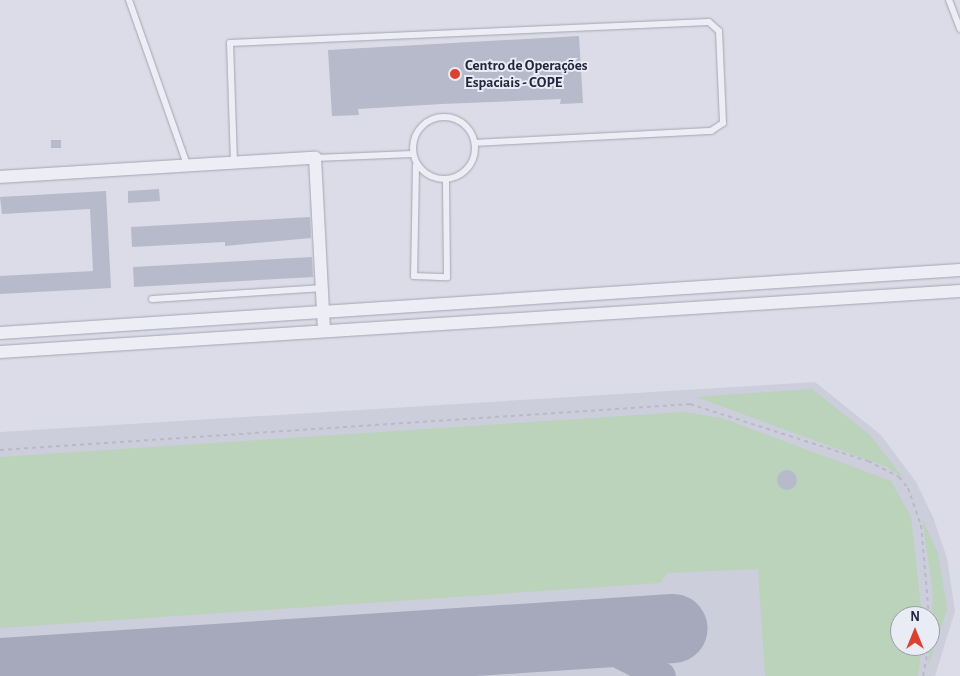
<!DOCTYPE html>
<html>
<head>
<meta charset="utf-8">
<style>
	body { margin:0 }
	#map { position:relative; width:960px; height:676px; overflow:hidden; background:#dbdce7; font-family:"Alegreya Sans",sans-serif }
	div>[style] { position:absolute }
	.built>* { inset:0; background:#cccedc }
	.green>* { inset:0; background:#bbd2bb }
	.taxiway>* { height:28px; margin:-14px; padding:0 14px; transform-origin:14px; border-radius:14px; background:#a6a9bc }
	.runway>* { height:69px; margin:-34.5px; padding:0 34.5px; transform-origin:34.5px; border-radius:34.5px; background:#a6a9bc }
	.building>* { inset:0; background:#b7baca }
	.round { border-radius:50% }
	.path>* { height:2px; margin-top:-1px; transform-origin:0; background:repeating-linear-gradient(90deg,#b8bac5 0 4px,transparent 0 8px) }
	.roads { filter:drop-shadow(0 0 1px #a4a5b4) drop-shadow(0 0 1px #a4a5b4) }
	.lane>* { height:6px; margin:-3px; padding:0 3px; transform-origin:3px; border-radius:3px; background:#edeef5 }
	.lane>.ring { margin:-3px; padding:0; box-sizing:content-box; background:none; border:6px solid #edeef5; border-radius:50% }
	.street>* { height:12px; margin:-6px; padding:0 6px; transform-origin:6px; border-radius:6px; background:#edeef5 }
	.dots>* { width:14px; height:14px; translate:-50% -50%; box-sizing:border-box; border:2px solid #eaecf5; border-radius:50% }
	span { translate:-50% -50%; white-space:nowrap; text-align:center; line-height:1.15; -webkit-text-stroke:4px #eaecf5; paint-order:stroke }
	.poi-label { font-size:15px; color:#23263e; font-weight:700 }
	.left { translate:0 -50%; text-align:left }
	.north { position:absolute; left:890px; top:606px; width:50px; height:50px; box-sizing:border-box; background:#eaecf5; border:1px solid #9a9dac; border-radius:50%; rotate:0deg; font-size:14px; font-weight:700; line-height:20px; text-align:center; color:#23263e }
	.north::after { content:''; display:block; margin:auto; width:18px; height:22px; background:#dc412f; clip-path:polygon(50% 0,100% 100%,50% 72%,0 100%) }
</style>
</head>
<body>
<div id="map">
	<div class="built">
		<div style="clip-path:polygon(evenodd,815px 382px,881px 435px,916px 482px,933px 517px,947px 558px,955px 611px,935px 676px,0 676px,0 432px,815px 382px,900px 616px,930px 616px,930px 646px,900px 646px,900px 616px)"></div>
	</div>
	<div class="green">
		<div style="clip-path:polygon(812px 389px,870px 435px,904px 479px,887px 467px,696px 397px)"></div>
		<div style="clip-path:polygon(684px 412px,722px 418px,891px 481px,911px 517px,922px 616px,900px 616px,900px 646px,922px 646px,918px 676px,765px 676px,758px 569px,668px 573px,660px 583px,0 628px,0 457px)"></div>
		<div style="clip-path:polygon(922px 518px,938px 553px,947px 609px,928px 667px,933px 593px)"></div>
	</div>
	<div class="taxiway">
		<div style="left:560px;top:637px;width:41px;rotate:11.3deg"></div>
		<div style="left:600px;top:645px;width:69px;rotate:26.6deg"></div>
	</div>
	<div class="runway">
		<div style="left:0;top:672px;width:674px;rotate:-3.74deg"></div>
	</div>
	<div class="building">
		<div style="clip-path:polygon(579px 36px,583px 103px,560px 104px,561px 99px,442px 104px,358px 109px,359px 115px,332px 116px,328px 50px)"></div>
		<div style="clip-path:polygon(51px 140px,61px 140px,61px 148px,51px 148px)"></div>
		<div style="clip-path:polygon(159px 189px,160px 201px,128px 203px,128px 191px)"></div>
		<div style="clip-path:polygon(106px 191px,111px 288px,0 294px,0 276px,93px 271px,90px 209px,2px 214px,0 197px)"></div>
		<div style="clip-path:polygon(310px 217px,311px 238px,225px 246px,225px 242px,132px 247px,131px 227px)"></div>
		<div style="clip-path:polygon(312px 257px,313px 277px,134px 287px,133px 267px)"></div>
		<div class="round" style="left:777px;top:470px;width:20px;height:20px"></div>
	</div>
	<div class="path">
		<div style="left:0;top:450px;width:692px;rotate:-3.81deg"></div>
		<div style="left:690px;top:404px;width:187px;rotate:17.8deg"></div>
		<div style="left:868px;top:461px;width:35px;rotate:27deg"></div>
		<div style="left:899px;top:477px;width:14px;rotate:51deg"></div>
		<div style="left:908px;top:488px;width:39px;rotate:71deg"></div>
		<div style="left:921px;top:525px;width:91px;rotate:85deg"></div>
		<div style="left:923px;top:676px;width:31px;rotate:-79deg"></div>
	</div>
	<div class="roads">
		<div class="lane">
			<div style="left:129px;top:0;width:175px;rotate:70.6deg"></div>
			<div style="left:949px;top:0;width:31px;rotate:69deg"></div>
			<div class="ring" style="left:413px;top:117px;width:56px;height:56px"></div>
			<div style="left:315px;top:158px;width:97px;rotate:-2.4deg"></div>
			<div style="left:234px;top:163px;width:120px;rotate:-91.9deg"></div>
			<div style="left:230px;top:43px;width:479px;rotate:-2.5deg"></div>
			<div style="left:709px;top:22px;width:13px;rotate:42deg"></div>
			<div style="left:719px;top:31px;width:92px;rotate:87.5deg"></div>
			<div style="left:723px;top:123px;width:14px;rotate:146deg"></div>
			<div style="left:711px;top:131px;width:235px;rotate:177.1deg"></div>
			<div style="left:416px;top:165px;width:111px;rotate:91deg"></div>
			<div style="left:414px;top:276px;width:33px;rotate:2deg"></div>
			<div style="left:447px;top:277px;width:97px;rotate:-90.6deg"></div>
			<div style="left:152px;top:299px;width:169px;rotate:-3.7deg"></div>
		</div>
		<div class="street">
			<div style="left:0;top:177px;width:316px;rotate:-3.5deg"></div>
			<div style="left:315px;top:158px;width:173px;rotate:87deg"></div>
			<div style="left:0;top:333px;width:962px;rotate:-3.75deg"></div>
			<div style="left:0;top:352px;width:962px;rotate:-3.64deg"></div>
		</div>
	</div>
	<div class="dots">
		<div style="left:455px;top:74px;background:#dc412f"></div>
	</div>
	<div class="poi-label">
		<span class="left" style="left:465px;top:74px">Centro de Operações<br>Espaciais - COPE</span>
	</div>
	<div class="north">N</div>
</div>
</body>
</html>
